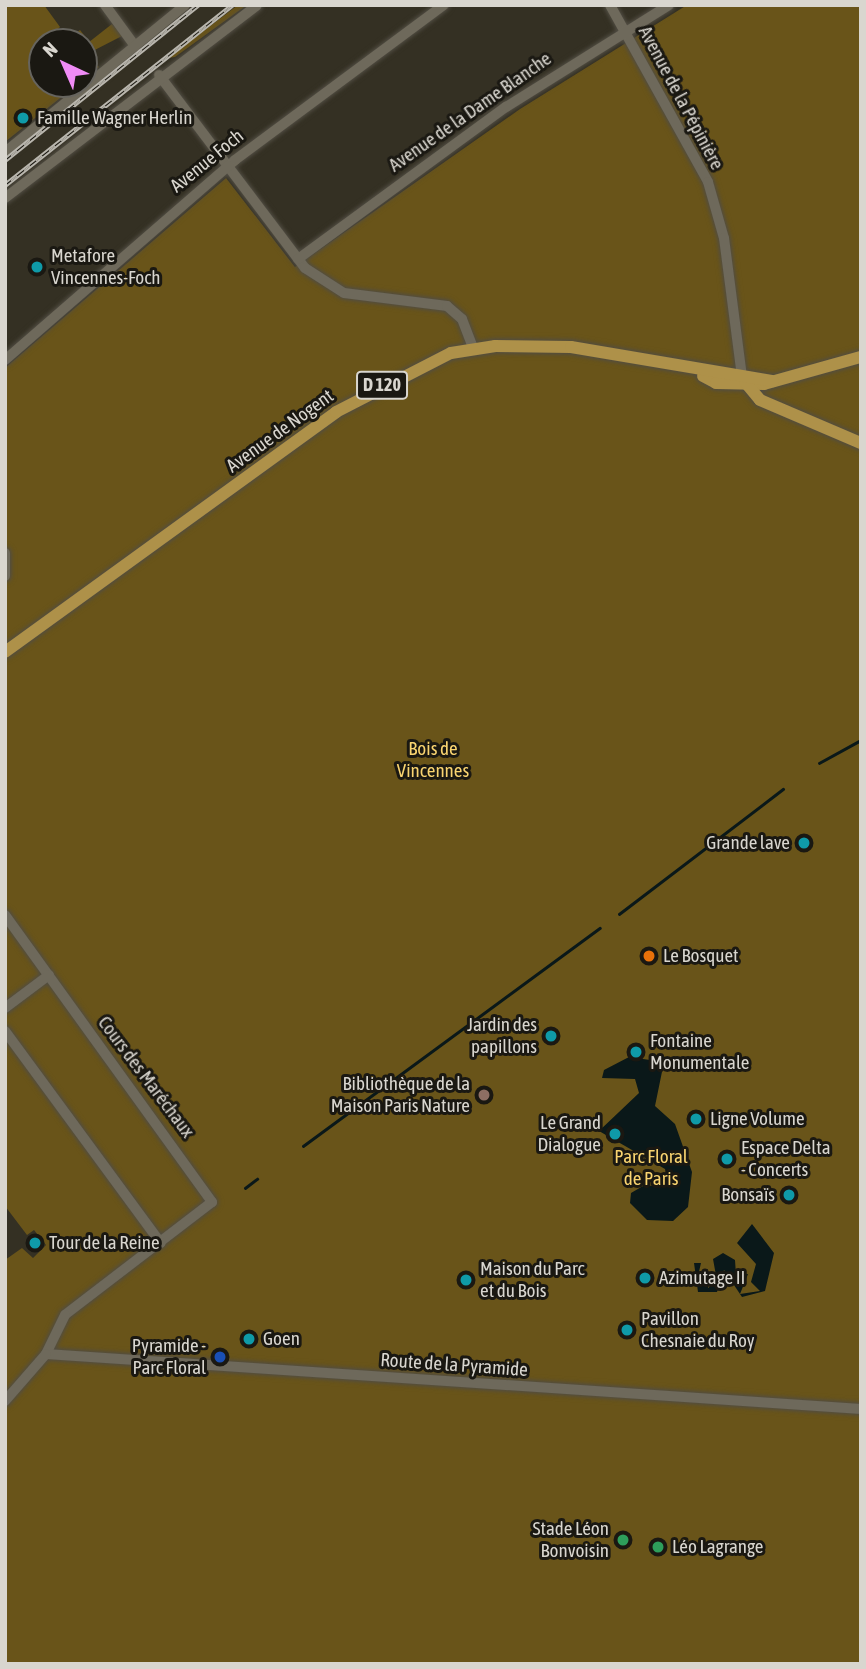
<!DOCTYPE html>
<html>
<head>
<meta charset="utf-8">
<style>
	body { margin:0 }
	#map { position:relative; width:866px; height:1669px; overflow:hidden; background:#343023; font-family:"Asap Condensed",sans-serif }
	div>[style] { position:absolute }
	.green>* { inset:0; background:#695419 }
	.water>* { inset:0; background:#0a1819 }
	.stream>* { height:2.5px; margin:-1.25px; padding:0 1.25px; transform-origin:1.25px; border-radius:1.25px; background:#0a1819 }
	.roads { filter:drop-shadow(0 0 2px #514d43) drop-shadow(0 0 2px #514d43) }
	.minor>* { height:10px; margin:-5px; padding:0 5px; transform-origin:5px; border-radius:5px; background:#6e695b }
	.major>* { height:12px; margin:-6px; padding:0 6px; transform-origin:6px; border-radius:6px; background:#ae9149 }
	.rail>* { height:5px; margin-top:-2.5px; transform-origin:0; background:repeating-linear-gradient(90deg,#1a1812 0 8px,#bab7af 0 16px); box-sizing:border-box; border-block:2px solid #bab7af }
	.dots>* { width:19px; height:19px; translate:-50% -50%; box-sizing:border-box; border:4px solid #1a1812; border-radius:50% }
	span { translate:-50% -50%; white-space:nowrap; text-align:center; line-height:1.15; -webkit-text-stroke:6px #1a1812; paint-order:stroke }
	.shield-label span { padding:2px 5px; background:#1a1812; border:2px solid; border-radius:5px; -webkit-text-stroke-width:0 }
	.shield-label { font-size:18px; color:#d9d6cf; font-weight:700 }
	.street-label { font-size:19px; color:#d9d6cf }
	.poi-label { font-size:19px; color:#d9d6cf }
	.left { translate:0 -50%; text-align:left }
	.right { translate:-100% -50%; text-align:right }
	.park-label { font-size:19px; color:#f9d470 }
	.frame { position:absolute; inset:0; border:7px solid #d9d6cf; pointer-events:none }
	.north { position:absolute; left:28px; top:28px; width:70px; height:70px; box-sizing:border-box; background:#1a1812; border:2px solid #66645e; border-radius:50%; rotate:316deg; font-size:19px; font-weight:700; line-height:28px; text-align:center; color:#d9d6cf }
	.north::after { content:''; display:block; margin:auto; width:24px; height:32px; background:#f08bf6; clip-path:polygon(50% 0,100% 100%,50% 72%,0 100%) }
</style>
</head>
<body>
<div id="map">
	<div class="green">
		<div style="clip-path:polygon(44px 5px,60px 27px,54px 33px,65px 42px,80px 30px,87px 39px,84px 42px,42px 42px,42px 84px,78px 84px,5px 142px,5px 7px)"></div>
		<div style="clip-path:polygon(238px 5px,247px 5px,175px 57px,168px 58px)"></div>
		<div style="clip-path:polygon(687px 5px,861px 5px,861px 1664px,5px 1664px,5px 1260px,22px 1248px,33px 1258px,46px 1245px,34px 1230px,27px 1235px,5px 1206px,5px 368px,226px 178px,295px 267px,520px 109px)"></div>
		<div style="clip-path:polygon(112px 24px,122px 36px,85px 55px,99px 67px,84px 79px,84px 46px)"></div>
	</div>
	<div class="water">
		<div style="clip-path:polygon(629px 1057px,664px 1062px,655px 1106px,675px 1124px,692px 1172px,688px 1207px,673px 1221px,647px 1220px,630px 1203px,631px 1193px,643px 1186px,668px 1185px,665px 1169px,599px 1131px,639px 1093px,635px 1079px,602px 1078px,604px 1070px)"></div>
		<div style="clip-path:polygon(752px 1224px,774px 1253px,765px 1291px,742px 1297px,724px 1270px,717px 1292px,698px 1292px,694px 1263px,701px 1263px,698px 1276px,708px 1269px,708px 1288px,717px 1281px,713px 1259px,723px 1253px,735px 1260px,736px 1275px,748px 1274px,740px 1294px,760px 1291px,751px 1282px,756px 1264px,737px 1243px)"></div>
	</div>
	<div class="stream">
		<div style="left:819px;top:763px;width:48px;rotate:-28.7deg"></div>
		<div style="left:619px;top:914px;width:206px;rotate:-37.3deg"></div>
		<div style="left:303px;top:1146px;width:368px;rotate:-36.3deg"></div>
		<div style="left:245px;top:1188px;width:15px;rotate:-37deg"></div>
	</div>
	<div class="roads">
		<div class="minor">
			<div style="left:105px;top:5px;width:51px;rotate:53.8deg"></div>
			<div style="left:610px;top:5px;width:202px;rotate:61deg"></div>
			<div style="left:708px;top:182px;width:58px;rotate:74.1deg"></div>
			<div style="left:724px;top:238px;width:139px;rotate:82.6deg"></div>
			<div style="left:159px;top:75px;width:242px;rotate:52.9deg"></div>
			<div style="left:305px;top:268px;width:46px;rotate:32.7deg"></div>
			<div style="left:344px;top:293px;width:104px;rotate:7.2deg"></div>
			<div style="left:447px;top:306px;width:20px;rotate:41deg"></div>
			<div style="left:462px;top:319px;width:30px;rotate:69deg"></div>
			<div style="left:5px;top:152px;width:232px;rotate:-39.2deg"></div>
			<div style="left:5px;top:198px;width:317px;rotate:-37.4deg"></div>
			<div style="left:298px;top:259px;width:258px;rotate:-36.2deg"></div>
			<div style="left:506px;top:107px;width:192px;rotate:-32deg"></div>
			<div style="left:5px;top:360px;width:305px;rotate:-41deg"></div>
			<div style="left:235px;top:160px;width:260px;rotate:-36.6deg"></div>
			<div style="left:5px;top:553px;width:23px;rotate:90deg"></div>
			<div style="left:5px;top:915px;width:354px;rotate:54.2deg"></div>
			<div style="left:212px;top:1202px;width:185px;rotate:142.5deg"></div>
			<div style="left:65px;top:1315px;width:43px;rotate:116deg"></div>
			<div style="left:5px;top:1008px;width:55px;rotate:-36.9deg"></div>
			<div style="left:5px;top:1031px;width:263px;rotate:53.7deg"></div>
			<div style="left:46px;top:1354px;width:817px;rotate:3.86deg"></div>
			<div style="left:5px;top:1401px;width:62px;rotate:-48.9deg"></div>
		</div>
		<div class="major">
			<div style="left:703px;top:376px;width:15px;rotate:28deg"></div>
			<div style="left:716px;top:383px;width:48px;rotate:1.2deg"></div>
			<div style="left:764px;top:384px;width:101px;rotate:-15.6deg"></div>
			<div style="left:745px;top:382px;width:23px;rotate:50deg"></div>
			<div style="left:760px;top:400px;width:110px;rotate:23.1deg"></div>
			<div style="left:5px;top:652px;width:409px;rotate:-35.9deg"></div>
			<div style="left:336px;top:412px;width:129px;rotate:-27.2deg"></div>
			<div style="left:451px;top:353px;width:45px;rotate:-9deg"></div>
			<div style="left:495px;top:346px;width:76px;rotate:0.8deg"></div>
			<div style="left:571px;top:347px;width:205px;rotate:9.6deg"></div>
		</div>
	</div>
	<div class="rail">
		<div style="left:5px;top:160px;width:248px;rotate:-38.8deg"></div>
		<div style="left:5px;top:185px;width:290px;rotate:-38.4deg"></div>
	</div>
	<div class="dots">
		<div style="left:23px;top:118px;background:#0f9aa8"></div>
		<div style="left:37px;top:267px;background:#0f9aa8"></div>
		<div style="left:804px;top:843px;background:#0f9aa8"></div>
		<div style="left:649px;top:956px;background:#e8710a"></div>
		<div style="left:551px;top:1036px;background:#0f9aa8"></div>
		<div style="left:636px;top:1052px;background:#0f9aa8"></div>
		<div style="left:484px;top:1095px;background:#8d6e63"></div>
		<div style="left:696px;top:1119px;background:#0f9aa8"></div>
		<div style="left:615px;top:1134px;background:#0f9aa8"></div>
		<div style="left:727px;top:1159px;background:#0f9aa8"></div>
		<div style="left:789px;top:1195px;background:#0f9aa8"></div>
		<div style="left:35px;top:1243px;background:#0f9aa8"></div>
		<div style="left:645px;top:1278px;background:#0f9aa8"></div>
		<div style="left:466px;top:1280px;background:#0f9aa8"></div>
		<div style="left:627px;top:1330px;background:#0f9aa8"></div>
		<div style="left:249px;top:1339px;background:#0f9aa8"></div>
		<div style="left:220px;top:1357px;background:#1a4fb4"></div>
		<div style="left:623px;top:1540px;background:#2e9e5b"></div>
		<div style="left:658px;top:1547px;background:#2e9e5b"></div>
	</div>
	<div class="shield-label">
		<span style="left:382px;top:385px">D 120</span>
	</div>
	<div class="street-label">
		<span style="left:681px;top:98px;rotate:62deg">Avenue de la Pépinière</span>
		<span style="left:470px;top:112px;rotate:-35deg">Avenue de la Dame Blanche</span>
		<span style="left:207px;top:161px;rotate:-39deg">Avenue Foch</span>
		<span style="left:280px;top:431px;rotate:-36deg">Avenue de Nogent</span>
		<span style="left:146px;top:1077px;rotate:53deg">Cours des Maréchaux</span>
		<span style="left:454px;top:1365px;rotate:4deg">Route de la Pyramide</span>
	</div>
	<div class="poi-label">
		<span class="left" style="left:37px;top:118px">Famille Wagner Herlin</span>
		<span class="left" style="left:51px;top:267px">Metafore<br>Vincennes-Foch</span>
		<span class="right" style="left:790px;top:843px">Grande lave</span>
		<span class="left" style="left:663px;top:956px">Le Bosquet</span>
		<span class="right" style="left:537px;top:1036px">Jardin des<br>papillons</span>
		<span class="left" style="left:650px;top:1052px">Fontaine<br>Monumentale</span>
		<span class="right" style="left:470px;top:1095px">Bibliothèque de la<br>Maison Paris Nature</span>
		<span class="left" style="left:710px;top:1119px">Ligne Volume</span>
		<span class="right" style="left:601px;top:1134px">Le Grand<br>Dialogue</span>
		<span class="left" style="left:741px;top:1159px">Espace Delta<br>- Concerts</span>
		<span class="right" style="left:775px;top:1195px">Bonsaïs</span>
		<span class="left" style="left:49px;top:1243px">Tour de la Reine</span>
		<span class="left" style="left:480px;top:1280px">Maison du Parc<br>et du Bois</span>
		<span class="left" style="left:659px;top:1278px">Azimutage II</span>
		<span class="left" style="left:641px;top:1330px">Pavillon<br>Chesnaie du Roy</span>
		<span class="left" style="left:263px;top:1339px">Goen</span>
		<span class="right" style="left:206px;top:1357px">Pyramide -<br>Parc Floral</span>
		<span class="right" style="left:609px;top:1540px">Stade Léon<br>Bonvoisin</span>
		<span class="left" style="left:672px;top:1547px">Léo Lagrange</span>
	</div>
	<div class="park-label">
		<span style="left:433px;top:760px">Bois de<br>Vincennes</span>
		<span style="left:651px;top:1168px">Parc Floral<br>de Paris</span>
	</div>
	<div class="frame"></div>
	<div class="north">N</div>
</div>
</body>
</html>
